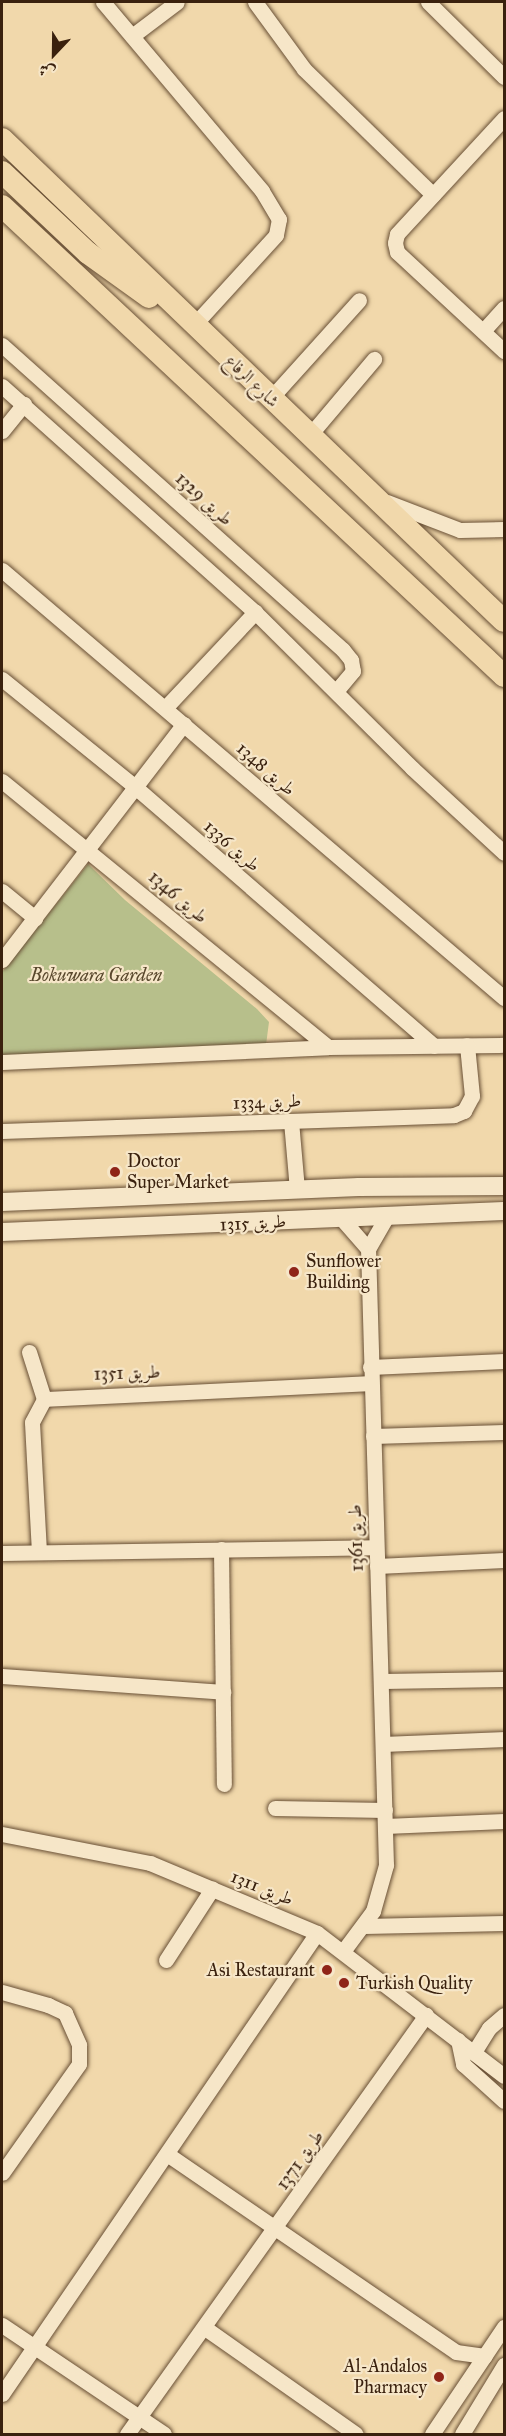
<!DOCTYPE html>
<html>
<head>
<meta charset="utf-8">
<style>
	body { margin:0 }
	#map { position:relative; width:506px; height:2436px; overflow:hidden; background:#f1d8ab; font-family:"IM FELL Great Primer",Amiri,serif }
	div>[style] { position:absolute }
	.green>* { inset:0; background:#b7bf8b }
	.roads { filter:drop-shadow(0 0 2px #684f35) drop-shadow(0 0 2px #684f35) }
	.minor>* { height:15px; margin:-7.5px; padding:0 7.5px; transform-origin:7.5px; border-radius:7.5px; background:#f6e6c8 }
	.tertiary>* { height:18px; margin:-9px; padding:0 9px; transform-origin:9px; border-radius:9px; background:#f6e6c8 }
	.primary>* { height:22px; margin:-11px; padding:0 11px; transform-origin:11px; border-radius:11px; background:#f1d8ab }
	.dots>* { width:16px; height:16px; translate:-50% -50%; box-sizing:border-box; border:3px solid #f6e6c8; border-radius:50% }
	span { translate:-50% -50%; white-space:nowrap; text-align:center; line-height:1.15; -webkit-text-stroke:4.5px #f6e6c8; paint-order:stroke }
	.street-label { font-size:18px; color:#3a210e }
	.park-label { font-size:18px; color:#59482d; font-style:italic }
	.poi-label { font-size:18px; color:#3a210e }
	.left { translate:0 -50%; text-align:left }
	.right { translate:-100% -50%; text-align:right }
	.frame { position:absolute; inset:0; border:3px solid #3a210e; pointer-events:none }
	.north { position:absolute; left:24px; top:24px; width:60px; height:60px; -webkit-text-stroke:4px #f6e6c8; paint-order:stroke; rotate:202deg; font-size:16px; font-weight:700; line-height:24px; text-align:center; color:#3a210e }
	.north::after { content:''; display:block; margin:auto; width:21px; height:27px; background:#3a210e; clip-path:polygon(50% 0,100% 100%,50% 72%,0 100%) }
</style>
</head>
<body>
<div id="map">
	<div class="green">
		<div style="clip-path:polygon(88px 864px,125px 900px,257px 1009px,269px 1022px,266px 1045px,2px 1056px,2px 972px)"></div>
	</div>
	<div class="roads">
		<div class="minor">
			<div style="left:103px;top:2px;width:247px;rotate:49.9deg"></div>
			<div style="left:262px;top:191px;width:33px;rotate:59deg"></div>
			<div style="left:279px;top:219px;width:16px;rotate:101deg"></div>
			<div style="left:276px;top:235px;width:123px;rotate:132.4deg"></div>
			<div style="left:255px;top:2px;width:83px;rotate:53.8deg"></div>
			<div style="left:304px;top:69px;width:180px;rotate:44.3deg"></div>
			<div style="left:428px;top:2px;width:107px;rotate:44.6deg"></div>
			<div style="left:132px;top:36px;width:56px;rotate:-37.1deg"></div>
			<div style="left:504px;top:118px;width:158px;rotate:132.7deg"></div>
			<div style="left:397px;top:234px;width:9px;rotate:103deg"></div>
			<div style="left:395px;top:243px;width:9px;rotate:77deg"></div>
			<div style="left:397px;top:252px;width:146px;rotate:42.8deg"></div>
			<div style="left:483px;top:331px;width:31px;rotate:-48deg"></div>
			<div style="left:2px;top:345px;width:457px;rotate:41.8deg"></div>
			<div style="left:343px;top:650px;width:13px;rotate:51deg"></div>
			<div style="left:351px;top:660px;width:11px;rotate:80deg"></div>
			<div style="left:353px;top:671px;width:26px;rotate:130deg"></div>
			<div style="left:2px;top:386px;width:339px;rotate:41.8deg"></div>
			<div style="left:255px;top:612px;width:221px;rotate:44.8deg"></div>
			<div style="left:412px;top:768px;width:125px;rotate:42.7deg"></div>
			<div style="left:270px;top:399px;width:133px;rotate:-48deg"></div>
			<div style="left:2px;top:431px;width:35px;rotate:-51deg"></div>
			<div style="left:309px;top:436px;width:101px;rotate:-49.8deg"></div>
			<div style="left:387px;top:502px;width:78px;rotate:21deg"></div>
			<div style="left:460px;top:530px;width:44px;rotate:-1.3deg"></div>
			<div style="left:2px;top:570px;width:660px;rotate:40.45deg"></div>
			<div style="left:2px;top:679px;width:170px;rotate:39deg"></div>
			<div style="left:134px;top:786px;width:397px;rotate:40.9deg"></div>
			<div style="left:165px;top:708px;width:132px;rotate:-46.8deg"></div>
			<div style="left:2px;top:781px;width:421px;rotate:39.2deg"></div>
			<div style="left:2px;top:891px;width:43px;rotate:39.3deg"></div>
			<div style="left:2px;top:960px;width:298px;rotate:-52.4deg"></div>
			<div style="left:2px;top:1062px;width:326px;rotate:-2.6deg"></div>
			<div style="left:328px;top:1047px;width:176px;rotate:-0.7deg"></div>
			<div style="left:291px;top:1121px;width:69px;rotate:85deg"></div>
			<div style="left:2px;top:1131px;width:452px;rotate:-2deg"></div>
			<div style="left:454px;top:1115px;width:11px;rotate:-22deg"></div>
			<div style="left:464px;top:1111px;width:17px;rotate:-62deg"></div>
			<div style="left:472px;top:1096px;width:51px;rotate:-95.6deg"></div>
			<div style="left:342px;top:1219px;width:40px;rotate:49deg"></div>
			<div style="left:29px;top:1352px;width:49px;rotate:72.3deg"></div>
			<div style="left:370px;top:1367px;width:134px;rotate:-2.6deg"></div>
			<div style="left:373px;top:1436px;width:131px;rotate:-1.7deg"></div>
			<div style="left:221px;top:1549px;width:235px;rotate:89.3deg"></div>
			<div style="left:39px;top:1552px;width:130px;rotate:-93.1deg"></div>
			<div style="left:32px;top:1422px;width:26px;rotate:-62deg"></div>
			<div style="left:44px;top:1399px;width:326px;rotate:-2.8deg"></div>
			<div style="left:2px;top:1553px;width:373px;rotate:-0.9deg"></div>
			<div style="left:377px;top:1566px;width:127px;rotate:-2.7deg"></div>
			<div style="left:2px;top:1676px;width:222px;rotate:4.1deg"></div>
			<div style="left:383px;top:1681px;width:121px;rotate:-0.9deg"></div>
			<div style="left:384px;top:1744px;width:120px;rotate:-2.4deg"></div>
			<div style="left:275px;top:1808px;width:110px;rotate:1deg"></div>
			<div style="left:385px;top:1826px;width:119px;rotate:-2.4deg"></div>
			<div style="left:2px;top:1834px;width:151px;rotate:11.1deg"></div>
			<div style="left:150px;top:1863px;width:181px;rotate:22.7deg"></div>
			<div style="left:317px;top:1933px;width:235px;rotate:37.4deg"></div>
			<div style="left:364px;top:1926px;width:140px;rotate:-1.2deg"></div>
			<div style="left:344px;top:1950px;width:49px;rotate:-53.4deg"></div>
			<div style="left:373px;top:1911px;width:48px;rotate:-74.2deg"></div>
			<div style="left:386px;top:1865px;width:616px;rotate:-91.67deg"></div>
			<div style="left:368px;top:1249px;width:38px;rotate:-60deg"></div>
			<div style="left:166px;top:1960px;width:85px;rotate:-57.1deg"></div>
			<div style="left:2px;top:1992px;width:48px;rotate:15.8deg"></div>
			<div style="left:48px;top:2005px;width:19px;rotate:25deg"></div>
			<div style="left:65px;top:2013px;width:35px;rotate:66deg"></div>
			<div style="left:79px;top:2045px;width:19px;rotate:90deg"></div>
			<div style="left:79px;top:2064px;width:133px;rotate:125.2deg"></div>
			<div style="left:458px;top:2040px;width:25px;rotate:78deg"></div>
			<div style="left:463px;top:2064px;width:55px;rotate:42.1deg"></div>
			<div style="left:474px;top:2052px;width:28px;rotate:-58deg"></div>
			<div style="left:489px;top:2028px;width:20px;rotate:-41deg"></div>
			<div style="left:167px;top:2154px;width:350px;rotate:34.4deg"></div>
			<div style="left:456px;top:2352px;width:29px;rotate:8deg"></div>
			<div style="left:2px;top:2325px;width:195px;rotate:33.9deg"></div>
			<div style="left:205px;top:2328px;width:184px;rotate:35.1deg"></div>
			<div style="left:2px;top:2394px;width:558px;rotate:-55.66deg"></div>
			<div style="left:127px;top:2434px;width:515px;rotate:-54.49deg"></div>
			<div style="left:432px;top:2434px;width:129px;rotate:-56.1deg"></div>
			<div style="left:462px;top:2434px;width:81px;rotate:-58.7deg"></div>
		</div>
		<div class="tertiary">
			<div style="left:2px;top:1202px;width:357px;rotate:-2.4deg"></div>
			<div style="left:359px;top:1187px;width:145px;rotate:-0.4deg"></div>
			<div style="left:2px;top:1232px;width:502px;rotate:-2.4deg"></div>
		</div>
		<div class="primary">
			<div style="left:2px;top:139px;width:696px;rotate:43.84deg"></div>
			<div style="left:2px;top:172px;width:118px;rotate:43.3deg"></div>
			<div style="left:88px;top:253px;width:75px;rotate:35.8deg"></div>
			<div style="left:2px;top:206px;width:688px;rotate:43.11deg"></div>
		</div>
	</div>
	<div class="dots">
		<div style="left:115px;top:1172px;background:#8f2418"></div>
		<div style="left:294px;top:1272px;background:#8f2418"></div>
		<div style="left:327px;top:1970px;background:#8f2418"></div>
		<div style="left:344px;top:1983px;background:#8f2418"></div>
		<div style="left:439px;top:2377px;background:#8f2418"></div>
	</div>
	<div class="street-label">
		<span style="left:252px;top:381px;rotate:44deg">شارع الرفاع</span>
		<span style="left:204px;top:499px;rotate:42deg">طريق 1329</span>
		<span style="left:266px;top:769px;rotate:41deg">طريق 1348</span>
		<span style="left:232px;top:846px;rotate:41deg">طريق 1336</span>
		<span style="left:178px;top:897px;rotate:40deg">طريق 1346</span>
		<span style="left:267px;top:1102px;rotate:-2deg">طريق 1334</span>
		<span style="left:253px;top:1223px;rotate:-3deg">طريق 1315</span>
		<span style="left:127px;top:1373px;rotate:-2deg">طريق 1351</span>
		<span style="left:356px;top:1538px;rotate:-92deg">طريق 1361</span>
		<span style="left:262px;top:1888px;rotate:22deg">طريق 1311</span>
		<span style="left:300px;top:2160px;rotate:-55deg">طريق 1371</span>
	</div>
	<div class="park-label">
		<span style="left:96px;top:975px">Bokuwara Garden</span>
	</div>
	<div class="poi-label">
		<span class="left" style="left:127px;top:1172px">Doctor<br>Super Market</span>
		<span class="left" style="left:306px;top:1272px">Sunflower<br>Building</span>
		<span class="right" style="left:315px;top:1970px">Asi Restaurant</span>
		<span class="left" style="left:356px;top:1983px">Turkish Quality</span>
		<span class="right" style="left:427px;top:2377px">Al-Andalos<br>Pharmacy</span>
	</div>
	<div class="frame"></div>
	<div class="north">ش</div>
</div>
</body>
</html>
